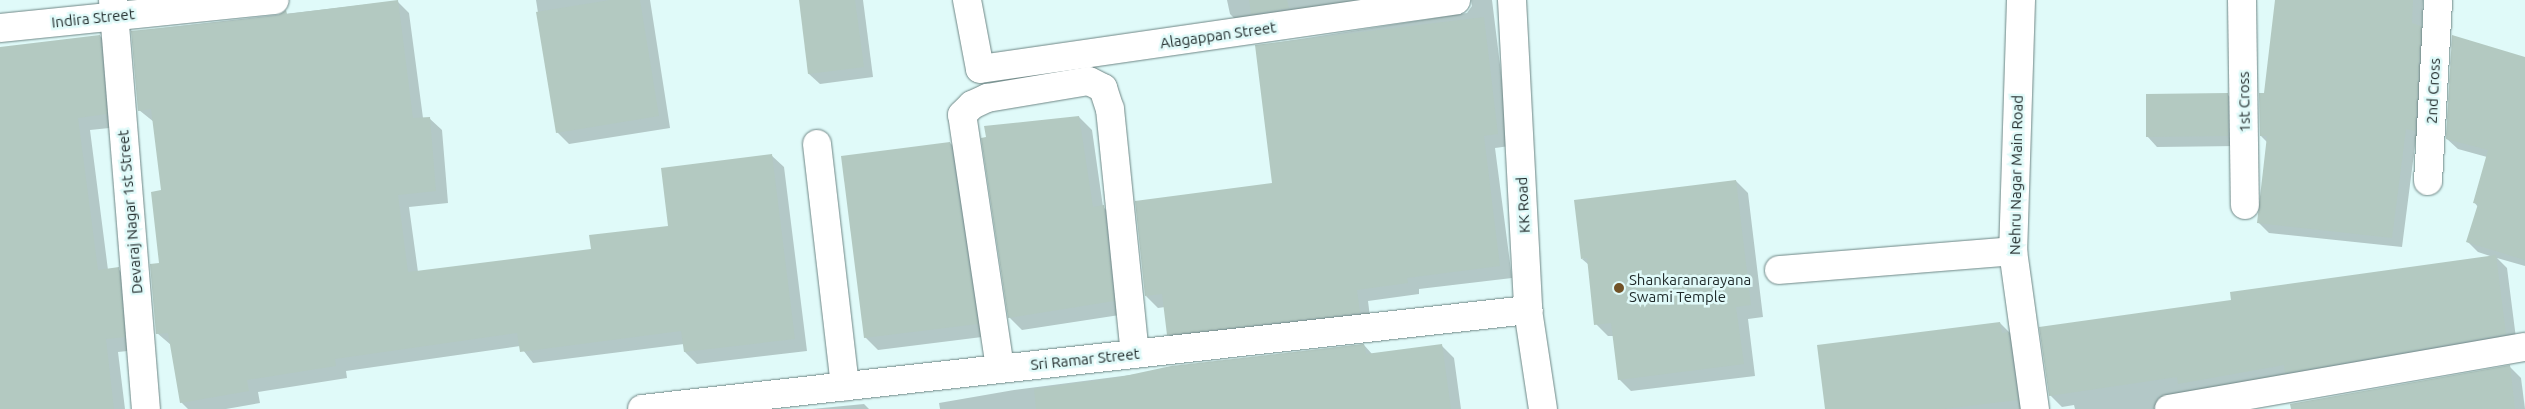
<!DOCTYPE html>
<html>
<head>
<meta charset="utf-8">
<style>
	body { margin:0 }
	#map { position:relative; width:2525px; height:409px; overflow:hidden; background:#e0faf9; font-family:Ubuntu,sans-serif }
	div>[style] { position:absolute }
	.shadow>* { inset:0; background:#0003 }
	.building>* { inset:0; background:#b3c9c1 }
	.roads { filter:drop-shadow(0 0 1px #6e8685) drop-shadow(0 0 1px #6e8685) }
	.minor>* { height:28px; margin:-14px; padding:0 14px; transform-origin:14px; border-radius:14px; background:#fff }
	.dots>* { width:14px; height:14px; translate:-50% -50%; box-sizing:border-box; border:2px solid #e0faf9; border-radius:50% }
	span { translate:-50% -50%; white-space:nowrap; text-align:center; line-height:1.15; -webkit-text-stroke:5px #e0faf9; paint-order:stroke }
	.street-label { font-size:15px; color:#1e2828 }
	.poi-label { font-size:15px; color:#1e2828 }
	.left { translate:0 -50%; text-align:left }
</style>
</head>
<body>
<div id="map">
	<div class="shadow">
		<div style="clip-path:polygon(536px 0,650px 0,670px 128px,569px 144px,557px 132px)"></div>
		<div style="clip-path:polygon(800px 0,863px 0,873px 77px,820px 84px,809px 74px)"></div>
		<div style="clip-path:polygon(1227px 0,1437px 0,1242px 26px,1230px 14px)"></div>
		<div style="clip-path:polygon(1471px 0,1492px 0,1510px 146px,1495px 148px,1512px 278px,1419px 289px,1419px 294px,1368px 301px,1371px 325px,1180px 346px,1168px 334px,1165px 307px,1158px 308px,1146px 296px,1273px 184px,1256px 46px,1467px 13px,1472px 6px)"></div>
		<div style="clip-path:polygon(2278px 0,2423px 0,2422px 29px,2431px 38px,2425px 141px,2416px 138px,2402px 247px,2269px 233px,2258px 222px,2268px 143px,2261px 136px)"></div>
		<div style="clip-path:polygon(397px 1px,409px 13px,423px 118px,429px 118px,442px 130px,448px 203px,409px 207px,418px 272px,593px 250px,669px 227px,771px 155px,784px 167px,807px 351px,697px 364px,685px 352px,684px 344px,533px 363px,520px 346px,346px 371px,347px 378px,258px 392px,260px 403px,226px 409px,188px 409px,181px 402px,171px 345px,157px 333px,163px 191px,154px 122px,139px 110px,137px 31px)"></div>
		<div style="clip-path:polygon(100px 36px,113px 49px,119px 127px,90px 130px,108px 270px,118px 269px,131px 281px,137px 350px,118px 352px,125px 409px,0 409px,0 49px)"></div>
		<div style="clip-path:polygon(2525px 58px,2525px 266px,2497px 258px,2507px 268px,2517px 346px,2170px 409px,2075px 409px,2074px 405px,2062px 407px,2050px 395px,2232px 301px,2493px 257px,2478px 252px,2468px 242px,2478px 207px,2474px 202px,2487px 157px,2458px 149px,2447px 139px)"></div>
		<div style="clip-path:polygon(2227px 94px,2238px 105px,2238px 146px,2157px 147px,2147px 136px)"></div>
		<div style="clip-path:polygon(1079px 117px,1092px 130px,1103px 207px,1116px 219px,1126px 314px,1022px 330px,1009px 317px)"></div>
		<div style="clip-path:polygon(950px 143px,963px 156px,990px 336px,878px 350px,865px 337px)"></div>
		<div style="clip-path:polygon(1736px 181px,1748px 193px,1763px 317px,1748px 319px,1755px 376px,1631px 391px,1619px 379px,1614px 336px,1608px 336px,1596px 324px,1589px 265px,1582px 259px)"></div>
		<div style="clip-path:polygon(2000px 323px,2013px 336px,2030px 409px,1826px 409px)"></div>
		<div style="clip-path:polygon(1364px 345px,1372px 354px,1441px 345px,1454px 358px,1461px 409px,940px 409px,939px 403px,1014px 390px)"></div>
		<div style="clip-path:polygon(2510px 367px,2521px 378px,2525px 409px,2292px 409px)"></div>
		<div style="clip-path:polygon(864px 404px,869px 409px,812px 409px)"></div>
	</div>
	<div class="building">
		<div style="clip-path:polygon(398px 0,413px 118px,430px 117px,436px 191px,398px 195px,408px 272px,591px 249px,589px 235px,668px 226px,661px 168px,772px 154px,795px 339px,684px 352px,681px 331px,520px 352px,517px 333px,335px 359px,336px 366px,247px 380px,249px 391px,180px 403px,168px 333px,156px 334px,150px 264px,159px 263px,151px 192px,161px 190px,151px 109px,138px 111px,131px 31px,277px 16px,286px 10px,287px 14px)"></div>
		<div style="clip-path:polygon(610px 0,640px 0,659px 116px,556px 133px,536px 12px)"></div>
		<div style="clip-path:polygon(799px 0,855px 0,864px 67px,808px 74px)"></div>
		<div style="clip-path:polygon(1249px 0,1287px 0,1289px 8px,1251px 14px)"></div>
		<div style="clip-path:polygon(2275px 0,2413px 0,2412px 23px,2421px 26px,2415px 131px,2406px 129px,2392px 238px,2257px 223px,2267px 136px,2260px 136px,2259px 93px,2264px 93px)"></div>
		<div style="clip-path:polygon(1484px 17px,1498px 134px,1484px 136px,1500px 266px,1407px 278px,1408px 283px,1357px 290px,1360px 313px,1167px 335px,1162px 294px,1145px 296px,1135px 201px,1272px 183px,1255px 45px)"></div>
		<div style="clip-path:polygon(100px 35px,107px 114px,78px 118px,98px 270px,119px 267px,125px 337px,106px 339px,114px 409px,0 409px,0 47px)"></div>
		<div style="clip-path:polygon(2452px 35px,2525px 57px,2525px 260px,2466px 242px,2478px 204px,2473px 203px,2488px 150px,2446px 139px)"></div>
		<div style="clip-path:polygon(2228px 93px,2228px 136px,2146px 137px,2146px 94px)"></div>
		<div style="clip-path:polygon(1079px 116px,1093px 207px,1104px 205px,1114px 301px,1008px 318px,981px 138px,986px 137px,984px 126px)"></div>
		<div style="clip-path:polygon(950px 142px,978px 324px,864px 338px,841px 156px)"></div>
		<div style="clip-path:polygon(1736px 180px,1751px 305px,1736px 307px,1744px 364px,1618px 380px,1611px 323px,1594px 325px,1587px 258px,1581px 259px,1574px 200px)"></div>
		<div style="clip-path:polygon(2496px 255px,2506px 334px,2285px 373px,2284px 365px,2178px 384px,2177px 377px,2049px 396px,2039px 327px,2231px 300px,2230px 292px)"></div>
		<div style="clip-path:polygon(2000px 322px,2002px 333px,2008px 332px,2018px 400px,1944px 409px,1825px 409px,1817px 345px)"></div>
		<div style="clip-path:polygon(1364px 344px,1366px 354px,1442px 344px,1451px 409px,1036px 409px,1034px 389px,1120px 377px,1171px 366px)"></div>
		<div style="clip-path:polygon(2510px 365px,2515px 409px,2291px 409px,2290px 404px)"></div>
	</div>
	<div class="roads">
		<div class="minor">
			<div style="left:113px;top:0;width:410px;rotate:85.4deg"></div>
			<div style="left:967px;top:0;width:70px;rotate:79.3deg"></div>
			<div style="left:980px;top:69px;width:481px;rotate:-8.2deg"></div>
			<div style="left:1512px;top:0;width:310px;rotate:87deg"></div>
			<div style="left:1528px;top:310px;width:100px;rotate:81.4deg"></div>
			<div style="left:2021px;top:0;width:251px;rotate:91.8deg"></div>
			<div style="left:2013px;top:251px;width:160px;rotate:82.1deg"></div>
			<div style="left:2242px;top:0;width:205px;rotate:89.2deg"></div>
			<div style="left:0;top:28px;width:276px;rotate:-5.8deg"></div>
			<div style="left:817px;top:144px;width:244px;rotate:83.4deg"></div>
			<div style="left:2428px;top:181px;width:181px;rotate:-86.8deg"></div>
			<div style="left:1779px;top:270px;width:235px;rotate:-4.6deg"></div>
			<div style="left:1000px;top:368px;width:256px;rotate:-98.5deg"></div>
			<div style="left:962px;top:115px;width:14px;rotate:-45deg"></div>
			<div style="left:972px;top:105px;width:17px;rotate:-25deg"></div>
			<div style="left:987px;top:98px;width:103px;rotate:-9.5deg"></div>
			<div style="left:1089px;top:81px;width:16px;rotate:27deg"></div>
			<div style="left:1103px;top:88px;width:22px;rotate:72deg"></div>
			<div style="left:1110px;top:109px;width:246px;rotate:84.2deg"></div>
			<div style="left:642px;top:409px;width:892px;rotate:-6.38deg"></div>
			<div style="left:2169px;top:409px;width:361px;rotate:-9.9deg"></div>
		</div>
	</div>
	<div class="dots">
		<div style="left:1619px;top:288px;background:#715227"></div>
	</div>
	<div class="street-label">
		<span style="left:93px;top:18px;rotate:-6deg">Indira Street</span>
		<span style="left:1218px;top:35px;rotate:-8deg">Alagappan Street</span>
		<span style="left:2433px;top:91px;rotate:-87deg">2nd Cross</span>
		<span style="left:2244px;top:102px;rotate:-91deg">1st Cross</span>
		<span style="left:2016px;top:175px;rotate:-89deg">Nehru Nagar Main Road</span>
		<span style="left:1523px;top:205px;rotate:-93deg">KK Road</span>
		<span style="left:130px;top:212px;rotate:-95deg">Devaraj Nagar 1st Street</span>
		<span style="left:1085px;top:359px;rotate:-6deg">Sri Ramar Street</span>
	</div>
	<div class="poi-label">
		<span class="left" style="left:1629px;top:288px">Shankaranarayana<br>Swami Temple</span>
	</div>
</div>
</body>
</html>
